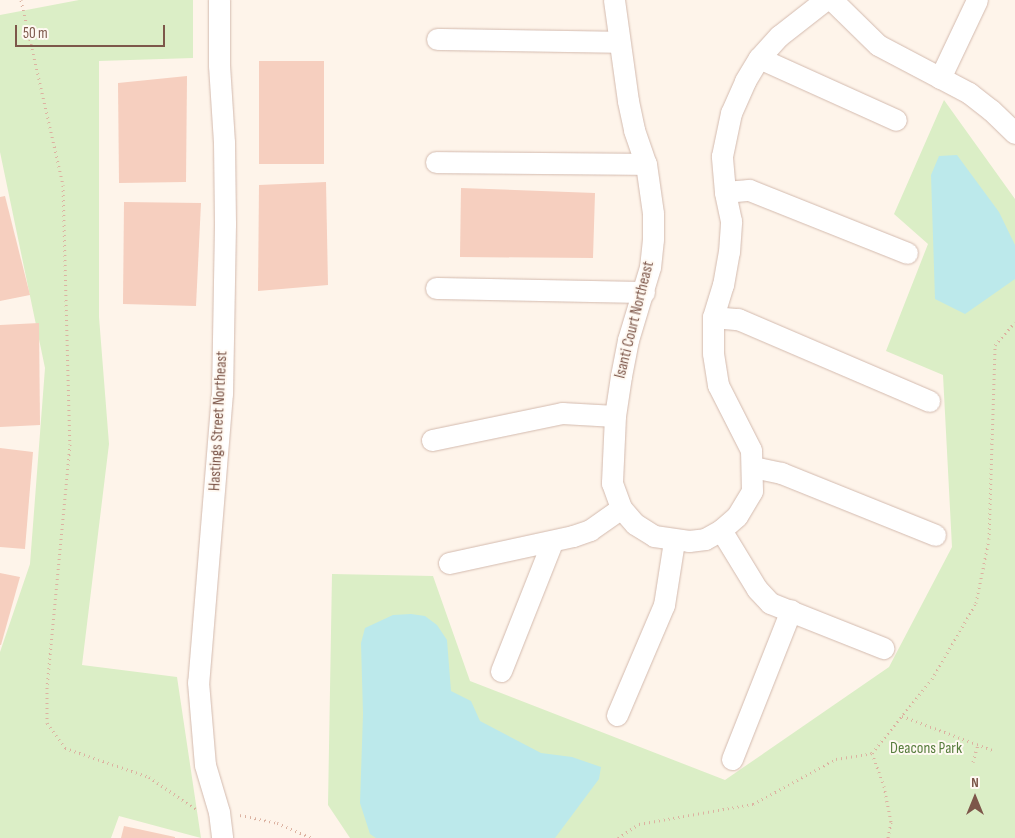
<!DOCTYPE html>
<html>
<head>
<meta charset="utf-8">
<style>
	body { margin:0 }
	#map { position:relative; width:1015px; height:838px; overflow:hidden; background:#fef4ea; font-family:"Sofia Sans Condensed",sans-serif }
	div>[style] { position:absolute }
	.green>* { inset:0; background:#dbeec6 }
	.water>* { inset:0; background:#bce9eb }
	.building>* { inset:0; background:#f6cfbf }
	.path>* { height:3px; margin-top:-1.5px; transform-origin:0; background:repeating-linear-gradient(90deg,#dcb2a1 0 1px,transparent 0 5px) }
	.roads { filter:drop-shadow(0 0 1px #d3baae) drop-shadow(0 0 1px #d3baae) }
	.minor>* { height:21px; margin:-10.5px; padding:0 10.5px; transform-origin:10.5px; border-radius:10.5px; background:#fff }
	span { translate:-50% -50%; white-space:nowrap; text-align:center; line-height:1.15; -webkit-text-stroke:4px #fff9f2; paint-order:stroke }
	.street-label { font-size:16px; color:#7d574a }
	.park-label { font-size:16px; color:#577d3d }
	.north { position:absolute; left:950px; top:773px; width:50px; height:50px; -webkit-text-stroke:4px #fff9f2; paint-order:stroke; rotate:0deg; font-size:14px; font-weight:700; line-height:20px; text-align:center; color:#7d574a }
	.north::after { content:''; display:block; margin:auto; width:18px; height:22px; background:#7d574a; clip-path:polygon(50% 0,100% 100%,50% 72%,0 100%) }
	.scale { position:absolute; left:15px; top:25px; width:150px; height:22px; box-sizing:border-box; border:2px solid #7d574a; border-top:0; padding-left:6px; font-size:15px; line-height:18px; white-space:nowrap; color:#7d574a; -webkit-text-stroke:4px #fff9f2; paint-order:stroke }
</style>
</head>
<body>
<div id="map">
	<div class="green">
		<div style="clip-path:polygon(79px 0,193px 0,193px 58px,99px 61px,99px 317px,109px 444px,82px 665px,177px 677px,201px 838px,119px 816px,111px 838px,0 838px,0 652px,30px 564px,45px 368px,0 152px,0 15px)"></div>
		<div style="clip-path:polygon(944px 100px,1015px 199px,1015px 838px,350px 838px,328px 805px,332px 574px,433px 576px,470px 681px,725px 780px,889px 667px,952px 547px,943px 375px,886px 351px,928px 244px,894px 214px)"></div>
	</div>
	<div class="water">
		<div style="clip-path:polygon(957px 155px,999px 212px,1015px 245px,1015px 279px,965px 314px,935px 299px,931px 175px,939px 156px)"></div>
		<div style="clip-path:polygon(411px 614px,425px 616px,437px 625px,447px 640px,451px 691px,471px 701px,480px 721px,541px 753px,572px 757px,601px 767px,599px 779px,555px 838px,376px 838px,370px 834px,360px 803px,363px 714px,361px 643px,365px 628px,393px 615px)"></div>
	</div>
	<div class="building">
		<div style="clip-path:polygon(259px 61px,324px 61px,324px 164px,259px 164px)"></div>
		<div style="clip-path:polygon(187px 76px,186px 182px,119px 183px,118px 83px)"></div>
		<div style="clip-path:polygon(326px 182px,328px 285px,258px 291px,259px 185px)"></div>
		<div style="clip-path:polygon(461px 188px,595px 193px,593px 258px,460px 257px)"></div>
		<div style="clip-path:polygon(5px 196px,30px 295px,0 301px,0 197px)"></div>
		<div style="clip-path:polygon(124px 202px,201px 203px,196px 306px,123px 304px)"></div>
		<div style="clip-path:polygon(39px 323px,40px 425px,0 427px,0 325px)"></div>
		<div style="clip-path:polygon(0 448px,33px 452px,25px 549px,0 547px)"></div>
		<div style="clip-path:polygon(0 573px,20px 577px,1px 645px,0 645px)"></div>
		<div style="clip-path:polygon(124px 826px,175px 837px,175px 838px,121px 838px)"></div>
	</div>
	<div class="path">
		<div style="left:21px;top:0;width:190px;rotate:77.2deg"></div>
		<div style="left:63px;top:185px;width:259px;rotate:88.5deg"></div>
		<div style="left:70px;top:444px;width:244px;rotate:95.4deg"></div>
		<div style="left:47px;top:687px;width:36px;rotate:90deg"></div>
		<div style="left:47px;top:723px;width:31px;rotate:54deg"></div>
		<div style="left:65px;top:748px;width:89px;rotate:19deg"></div>
		<div style="left:149px;top:777px;width:58px;rotate:34.5deg"></div>
		<div style="left:902px;top:716px;width:99px;rotate:20.6deg"></div>
		<div style="left:872px;top:753px;width:95px;rotate:-51deg"></div>
		<div style="left:932px;top:679px;width:88px;rotate:-59.9deg"></div>
		<div style="left:976px;top:603px;width:65px;rotate:-78.5deg"></div>
		<div style="left:989px;top:539px;width:194px;rotate:-88.2deg"></div>
		<div style="left:995px;top:345px;width:30px;rotate:-49deg"></div>
		<div style="left:973px;top:762px;width:18px;rotate:-74deg"></div>
		<div style="left:240px;top:815px;width:38px;rotate:12deg"></div>
		<div style="left:277px;top:823px;width:38px;rotate:23deg"></div>
		<div style="left:618px;top:838px;width:25px;rotate:-34deg"></div>
		<div style="left:639px;top:824px;width:116px;rotate:-10deg"></div>
		<div style="left:753px;top:804px;width:94px;rotate:-28.5deg"></div>
		<div style="left:836px;top:759px;width:36px;rotate:-9deg"></div>
		<div style="left:872px;top:753px;width:35px;rotate:70deg"></div>
		<div style="left:884px;top:786px;width:37px;rotate:79deg"></div>
		<div style="left:891px;top:822px;width:16px;rotate:101deg"></div>
	</div>
	<div class="roads">
		<div class="minor">
			<div style="left:219px;top:0;width:65px;rotate:90deg"></div>
			<div style="left:219px;top:65px;width:77px;rotate:86.3deg"></div>
			<div style="left:224px;top:142px;width:82px;rotate:89.3deg"></div>
			<div style="left:225px;top:224px;width:169px;rotate:91deg"></div>
			<div style="left:222px;top:393px;width:290px;rotate:94.7deg"></div>
			<div style="left:198px;top:682px;width:83px;rotate:85.2deg"></div>
			<div style="left:205px;top:765px;width:49px;rotate:73.4deg"></div>
			<div style="left:219px;top:812px;width:26px;rotate:83deg"></div>
			<div style="left:614px;top:0;width:102px;rotate:82.1deg"></div>
			<div style="left:628px;top:101px;width:30px;rotate:78deg"></div>
			<div style="left:634px;top:130px;width:36px;rotate:71deg"></div>
			<div style="left:646px;top:164px;width:49px;rotate:81.9deg"></div>
			<div style="left:653px;top:213px;width:26px;rotate:90deg"></div>
			<div style="left:653px;top:239px;width:28px;rotate:96deg"></div>
			<div style="left:650px;top:267px;width:76px;rotate:106.8deg"></div>
			<div style="left:628px;top:340px;width:37px;rotate:101deg"></div>
			<div style="left:621px;top:376px;width:40px;rotate:98.5deg"></div>
			<div style="left:615px;top:416px;width:67px;rotate:92.6deg"></div>
			<div style="left:612px;top:483px;width:27px;rotate:70deg"></div>
			<div style="left:621px;top:508px;width:21px;rotate:49deg"></div>
			<div style="left:635px;top:524px;width:22px;rotate:32deg"></div>
			<div style="left:654px;top:536px;width:35px;rotate:8deg"></div>
			<div style="left:689px;top:541px;width:16px;rotate:-7deg"></div>
			<div style="left:705px;top:539px;width:18px;rotate:-29deg"></div>
			<div style="left:721px;top:530px;width:21px;rotate:-41deg"></div>
			<div style="left:737px;top:516px;width:29px;rotate:-59deg"></div>
			<div style="left:752px;top:491px;width:41px;rotate:-91.4deg"></div>
			<div style="left:751px;top:450px;width:73px;rotate:-116.9deg"></div>
			<div style="left:718px;top:385px;width:32px;rotate:-99deg"></div>
			<div style="left:713px;top:353px;width:36px;rotate:-90deg"></div>
			<div style="left:713px;top:317px;width:34px;rotate:-73deg"></div>
			<div style="left:723px;top:285px;width:34px;rotate:-80deg"></div>
			<div style="left:729px;top:252px;width:31px;rotate:-86deg"></div>
			<div style="left:731px;top:221px;width:30px;rotate:-102deg"></div>
			<div style="left:725px;top:192px;width:36px;rotate:-95deg"></div>
			<div style="left:722px;top:156px;width:44px;rotate:-78.2deg"></div>
			<div style="left:731px;top:113px;width:35px;rotate:-66deg"></div>
			<div style="left:745px;top:81px;width:27px;rotate:-59deg"></div>
			<div style="left:759px;top:58px;width:30px;rotate:-48deg"></div>
			<div style="left:779px;top:36px;width:58px;rotate:-38deg"></div>
			<div style="left:832px;top:0;width:64px;rotate:44.4deg"></div>
			<div style="left:878px;top:45px;width:103px;rotate:27.8deg"></div>
			<div style="left:969px;top:93px;width:28px;rotate:38deg"></div>
			<div style="left:991px;top:110px;width:33px;rotate:44deg"></div>
			<div style="left:437px;top:39px;width:182px;rotate:0.9deg"></div>
			<div style="left:759px;top:58px;width:150px;rotate:24.3deg"></div>
			<div style="left:940px;top:78px;width:86px;rotate:-64.6deg"></div>
			<div style="left:436px;top:162px;width:210px;rotate:0.5deg"></div>
			<div style="left:725px;top:192px;width:24px;rotate:-5deg"></div>
			<div style="left:749px;top:190px;width:170px;rotate:21.7deg"></div>
			<div style="left:436px;top:288px;width:208px;rotate:1.1deg"></div>
			<div style="left:713px;top:317px;width:25px;rotate:5deg"></div>
			<div style="left:738px;top:319px;width:208px;rotate:23.2deg"></div>
			<div style="left:432px;top:440px;width:133px;rotate:-11.7deg"></div>
			<div style="left:562px;top:413px;width:53px;rotate:3.2deg"></div>
			<div style="left:753px;top:467px;width:29px;rotate:12deg"></div>
			<div style="left:781px;top:473px;width:166px;rotate:21.9deg"></div>
			<div style="left:721px;top:530px;width:69px;rotate:58.6deg"></div>
			<div style="left:757px;top:589px;width:19px;rotate:47deg"></div>
			<div style="left:770px;top:603px;width:122px;rotate:21.7deg"></div>
			<div style="left:449px;top:563px;width:127px;rotate:-12.3deg"></div>
			<div style="left:573px;top:536px;width:18px;rotate:-19deg"></div>
			<div style="left:590px;top:530px;width:38px;rotate:-35deg"></div>
			<div style="left:501px;top:671px;width:139px;rotate:-68.4deg"></div>
			<div style="left:617px;top:715px;width:120px;rotate:-66.9deg"></div>
			<div style="left:664px;top:605px;width:65px;rotate:-81.1deg"></div>
			<div style="left:732px;top:759px;width:160px;rotate:-68.4deg"></div>
		</div>
	</div>
	<div class="street-label">
		<span style="left:635px;top:320px;rotate:-76deg">Isanti Court Northeast</span>
		<span style="left:219px;top:421px;rotate:-87deg">Hastings Street Northeast</span>
	</div>
	<div class="park-label">
		<span style="left:926px;top:749px">Deacons Park</span>
	</div>
	<div class="north">N</div>
	<div class="scale">50 m</div>
</div>
</body>
</html>
